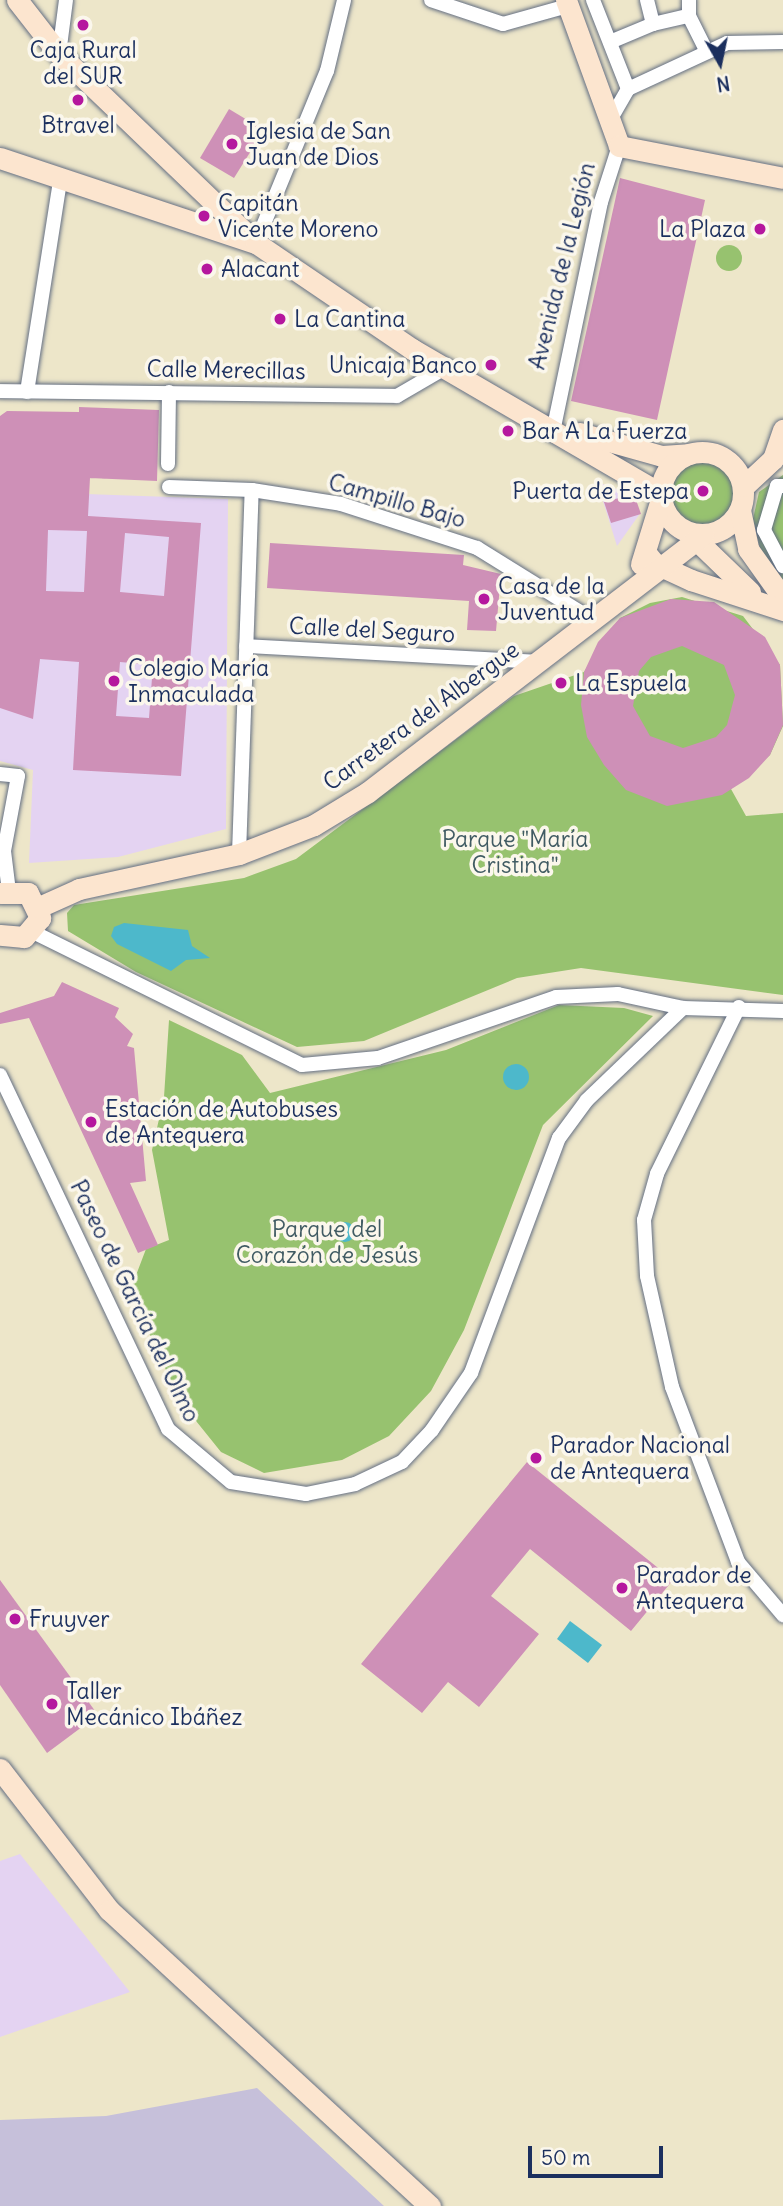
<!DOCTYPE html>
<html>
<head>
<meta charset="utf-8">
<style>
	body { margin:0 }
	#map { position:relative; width:783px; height:2206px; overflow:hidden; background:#ede6c9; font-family:Delius,sans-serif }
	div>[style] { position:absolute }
	.built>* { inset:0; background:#e4d3f2 }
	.industrial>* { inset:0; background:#c6c0da }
	.green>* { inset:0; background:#97c26f }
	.round { border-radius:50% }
	.water>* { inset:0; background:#4db8cb }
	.building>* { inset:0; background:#ce90b7 }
	.roads { filter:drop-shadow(0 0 2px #646f83) drop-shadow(0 0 2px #646f83) }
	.street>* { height:14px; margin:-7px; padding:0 7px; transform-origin:7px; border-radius:7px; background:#fff }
	.secondary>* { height:21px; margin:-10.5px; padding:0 10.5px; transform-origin:10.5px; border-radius:10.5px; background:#fce5cf }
	.secondary>.ring { margin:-10.5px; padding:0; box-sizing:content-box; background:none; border:21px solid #fce5cf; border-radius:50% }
	.dots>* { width:19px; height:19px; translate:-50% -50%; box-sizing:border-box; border:4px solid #fbf7ec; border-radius:50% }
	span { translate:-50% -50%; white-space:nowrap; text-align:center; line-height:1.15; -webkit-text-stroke:7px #fbf7ec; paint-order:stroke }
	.poi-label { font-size:23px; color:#1b2f5e }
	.left { translate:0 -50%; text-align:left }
	.right { translate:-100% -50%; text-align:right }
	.street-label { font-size:23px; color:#1b2f5e }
	.park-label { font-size:23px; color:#405b63 }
	.north { position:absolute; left:685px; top:28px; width:70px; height:70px; -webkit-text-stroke:5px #fbf7ec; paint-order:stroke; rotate:171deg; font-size:19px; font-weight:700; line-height:28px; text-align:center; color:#1b2f5e }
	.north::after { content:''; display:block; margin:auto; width:24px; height:32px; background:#1b2f5e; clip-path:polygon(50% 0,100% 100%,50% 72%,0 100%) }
	.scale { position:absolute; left:528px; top:2146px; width:135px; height:32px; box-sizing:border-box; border:4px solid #1b2f5e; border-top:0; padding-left:9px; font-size:21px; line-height:24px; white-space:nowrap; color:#1b2f5e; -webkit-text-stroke:5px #fbf7ec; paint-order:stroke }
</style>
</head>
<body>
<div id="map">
	<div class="built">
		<div style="clip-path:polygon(597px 482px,633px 495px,639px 515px,617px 546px)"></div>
		<div style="clip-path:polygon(0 491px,228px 499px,226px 829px,118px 857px,29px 863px,33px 770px,0 761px)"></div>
		<div style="clip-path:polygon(20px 1854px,130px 1992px,0 2037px,0 1861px)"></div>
	</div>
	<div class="industrial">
		<div style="clip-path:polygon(257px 2088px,384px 2206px,0 2206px,0 2120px,106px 2116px)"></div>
	</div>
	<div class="green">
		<div class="round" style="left:716px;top:245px;width:26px;height:26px"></div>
		<div class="round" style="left:669px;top:459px;width:68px;height:68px"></div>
		<div style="clip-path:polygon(783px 475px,783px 584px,762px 556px,753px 519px,759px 492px)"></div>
		<div style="clip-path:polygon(682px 597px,743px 616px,780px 665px,783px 726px,770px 755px,731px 789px,746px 816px,783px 813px,783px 995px,581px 968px,517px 978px,364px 1041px,297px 1047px,136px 972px,68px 931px,67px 913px,74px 905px,244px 878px,296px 859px,514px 696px,584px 672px,620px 618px,650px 603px)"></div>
		<div style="clip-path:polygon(559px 1005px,624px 1008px,653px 1016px,543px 1125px,464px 1330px,431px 1391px,389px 1436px,342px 1460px,264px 1473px,221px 1452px,180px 1401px,130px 1291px,146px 1249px,169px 1240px,152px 1150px,164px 1097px,169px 1020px,242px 1055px,270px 1093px,446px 1050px)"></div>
	</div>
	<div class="water">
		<div style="clip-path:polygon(124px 923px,188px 930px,192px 946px,210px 958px,186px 960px,171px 971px,117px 944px,111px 936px,114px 927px)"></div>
		<div class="round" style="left:503px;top:1064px;width:26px;height:26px"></div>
		<div class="round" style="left:335px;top:1222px;width:20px;height:20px"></div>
		<div style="clip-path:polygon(570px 1621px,602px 1645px,588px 1663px,557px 1639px)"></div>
	</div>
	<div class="building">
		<div style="clip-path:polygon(229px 109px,264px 130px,234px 178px,200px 158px)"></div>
		<div style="clip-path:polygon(620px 178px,705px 200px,657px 420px,571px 401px)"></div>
		<div style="clip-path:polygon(evenodd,79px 407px,159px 410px,157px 481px,90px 478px,88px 516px,201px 523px,181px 776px,73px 770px,79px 662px,40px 659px,33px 719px,0 708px,0 416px,7px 411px,79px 412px,79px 407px,48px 530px,87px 531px,84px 592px,46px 591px,48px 530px,79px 407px,125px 533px,169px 537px,164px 596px,120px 592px,125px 533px,79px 407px,120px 662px,153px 665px,149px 718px,116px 716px,120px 662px)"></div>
		<div style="clip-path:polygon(634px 494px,641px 514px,611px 523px,604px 502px)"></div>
		<div style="clip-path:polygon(270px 543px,464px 555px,463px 565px,501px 574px,496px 631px,467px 630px,469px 601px,267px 588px)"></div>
		<div style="clip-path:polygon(evenodd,671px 599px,714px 602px,765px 637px,780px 665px,783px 725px,770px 755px,749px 778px,722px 795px,667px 806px,626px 790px,604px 765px,587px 737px,581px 705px,584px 672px,598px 642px,620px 618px,671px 599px,682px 646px,724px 665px,735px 695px,727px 725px,716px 737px,683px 748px,650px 736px,633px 706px,639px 671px,651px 657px,682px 646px)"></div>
		<div style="clip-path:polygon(62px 982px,119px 1008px,115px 1017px,133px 1034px,127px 1046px,134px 1048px,146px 1181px,130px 1183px,158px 1245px,138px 1253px,29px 1018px,0 1024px,0 1013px,54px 996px)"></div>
		<div style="clip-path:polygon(527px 1462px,673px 1580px,631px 1631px,530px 1549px,491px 1596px,539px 1634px,479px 1707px,448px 1682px,422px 1713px,361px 1664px)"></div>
		<div style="clip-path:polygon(0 1580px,98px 1715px,47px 1753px,0 1685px)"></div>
	</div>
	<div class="roads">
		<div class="street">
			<div style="left:431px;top:0;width:76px;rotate:18.4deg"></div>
			<div style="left:503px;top:24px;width:67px;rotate:-15.5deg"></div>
			<div style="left:593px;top:0;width:96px;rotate:68.5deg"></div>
			<div style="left:689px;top:0;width:16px;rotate:90deg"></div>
			<div style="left:689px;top:16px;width:40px;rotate:63.4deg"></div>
			<div style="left:653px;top:24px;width:37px;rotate:-13deg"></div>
			<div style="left:610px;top:42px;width:47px;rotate:-22.7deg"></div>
			<div style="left:653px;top:24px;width:25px;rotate:-104deg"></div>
			<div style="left:59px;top:54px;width:54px;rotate:-82.6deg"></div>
			<div style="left:609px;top:122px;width:38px;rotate:-60deg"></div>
			<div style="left:628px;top:89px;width:109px;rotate:-24.9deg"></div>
			<div style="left:727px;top:43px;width:56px;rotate:-1deg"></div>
			<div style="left:256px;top:243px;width:186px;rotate:-67.6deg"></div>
			<div style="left:327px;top:71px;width:73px;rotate:-76.5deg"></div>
			<div style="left:0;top:391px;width:397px;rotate:0.7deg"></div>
			<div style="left:397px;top:396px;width:56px;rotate:-30.3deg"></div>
			<div style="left:27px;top:392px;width:214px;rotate:-81.1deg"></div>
			<div style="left:554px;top:427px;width:230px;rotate:-78.2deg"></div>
			<div style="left:601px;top:202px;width:59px;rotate:-72.2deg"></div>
			<div style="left:168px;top:464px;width:72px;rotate:-89.2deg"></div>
			<div style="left:783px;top:486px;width:6px;rotate:180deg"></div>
			<div style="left:777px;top:486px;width:46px;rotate:106.5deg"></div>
			<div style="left:764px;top:530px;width:41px;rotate:62.2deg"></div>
			<div style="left:169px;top:487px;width:83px;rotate:2.1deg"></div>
			<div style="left:252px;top:490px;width:90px;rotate:8.9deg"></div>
			<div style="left:341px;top:504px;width:143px;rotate:17.9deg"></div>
			<div style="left:477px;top:548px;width:137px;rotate:31.8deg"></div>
			<div style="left:246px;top:646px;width:292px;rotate:3.1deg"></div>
			<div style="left:0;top:774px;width:18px;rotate:6deg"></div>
			<div style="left:18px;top:776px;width:76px;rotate:100.6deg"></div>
			<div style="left:4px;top:851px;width:39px;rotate:83deg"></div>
			<div style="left:239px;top:854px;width:364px;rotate:-88deg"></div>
			<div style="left:33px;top:932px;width:300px;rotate:26.3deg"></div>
			<div style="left:302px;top:1065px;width:76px;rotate:-5.3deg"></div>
			<div style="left:378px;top:1058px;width:188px;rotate:-18.9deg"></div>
			<div style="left:556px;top:997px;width:62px;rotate:-2.8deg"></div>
			<div style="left:618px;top:994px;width:66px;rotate:12.2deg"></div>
			<div style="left:683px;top:1008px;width:100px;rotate:1.7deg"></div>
			<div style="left:739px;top:1007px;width:186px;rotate:116.2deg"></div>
			<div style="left:657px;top:1174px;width:48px;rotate:105.8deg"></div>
			<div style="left:644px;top:1220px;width:56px;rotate:86.9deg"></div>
			<div style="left:647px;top:1276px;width:114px;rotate:77.3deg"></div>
			<div style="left:672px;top:1387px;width:187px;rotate:69.3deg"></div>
			<div style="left:738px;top:1562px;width:70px;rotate:49.7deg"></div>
			<div style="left:0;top:1075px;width:392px;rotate:64.6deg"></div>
			<div style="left:168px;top:1429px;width:82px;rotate:40.1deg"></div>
			<div style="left:231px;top:1482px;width:76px;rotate:9.1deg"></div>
			<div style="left:306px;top:1494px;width:50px;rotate:-11.5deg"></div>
			<div style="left:355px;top:1484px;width:52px;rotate:-25.1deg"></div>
			<div style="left:402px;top:1462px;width:44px;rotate:-46.8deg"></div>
			<div style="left:432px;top:1430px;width:69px;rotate:-55.6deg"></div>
			<div style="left:471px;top:1373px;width:251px;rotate:-69.5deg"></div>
			<div style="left:559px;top:1138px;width:47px;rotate:-53.6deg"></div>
			<div style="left:587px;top:1100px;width:133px;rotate:-43.8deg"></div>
		</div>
		<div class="secondary">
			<div style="left:17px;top:0;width:68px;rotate:52.1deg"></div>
			<div style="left:59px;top:54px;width:273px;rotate:43.8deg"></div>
			<div style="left:566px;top:0;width:155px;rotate:70deg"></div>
			<div style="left:619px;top:146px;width:167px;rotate:11deg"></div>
			<div style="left:0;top:158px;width:270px;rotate:18.4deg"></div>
			<div style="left:256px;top:243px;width:189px;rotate:34.2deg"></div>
			<div style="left:412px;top:349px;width:288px;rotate:30.2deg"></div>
			<div style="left:580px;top:433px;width:85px;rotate:15.7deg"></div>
			<div style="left:662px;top:456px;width:26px;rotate:-4deg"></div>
			<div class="ring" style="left:661px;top:452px;width:61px;height:61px"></div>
			<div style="left:744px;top:486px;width:40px;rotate:-43deg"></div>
			<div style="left:773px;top:459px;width:31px;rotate:-71deg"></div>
			<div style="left:740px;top:510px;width:40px;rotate:78deg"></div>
			<div style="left:748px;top:549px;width:60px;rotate:54.5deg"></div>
			<div style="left:689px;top:533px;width:85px;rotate:44deg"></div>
			<div style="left:646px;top:553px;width:13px;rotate:51deg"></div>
			<div style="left:654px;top:563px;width:41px;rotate:24.7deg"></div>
			<div style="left:691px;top:580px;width:97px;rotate:18.1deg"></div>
			<div style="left:641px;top:564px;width:68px;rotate:-72.9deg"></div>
			<div style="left:0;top:893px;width:28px"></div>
			<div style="left:28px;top:893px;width:28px;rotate:64deg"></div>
			<div style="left:40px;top:918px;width:25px;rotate:130deg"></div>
			<div style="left:24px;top:937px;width:24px;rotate:-175deg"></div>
			<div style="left:39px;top:907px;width:44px;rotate:-24.2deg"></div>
			<div style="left:79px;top:889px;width:164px;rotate:-12.3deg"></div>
			<div style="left:239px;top:854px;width:80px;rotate:-21.1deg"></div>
			<div style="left:314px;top:825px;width:63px;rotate:-31.4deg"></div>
			<div style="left:368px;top:792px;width:422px;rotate:-37.5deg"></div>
			<div style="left:0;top:1769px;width:178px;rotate:52.3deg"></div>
			<div style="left:109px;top:1910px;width:437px;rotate:42.7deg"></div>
		</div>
	</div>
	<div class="dots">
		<div style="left:83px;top:25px;background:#b5179e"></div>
		<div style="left:78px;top:100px;background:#b5179e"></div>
		<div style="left:232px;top:144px;background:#b5179e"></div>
		<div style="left:204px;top:216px;background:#b5179e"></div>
		<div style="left:760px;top:229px;background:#b5179e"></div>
		<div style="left:207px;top:269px;background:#b5179e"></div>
		<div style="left:280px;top:319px;background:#b5179e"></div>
		<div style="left:491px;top:365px;background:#b5179e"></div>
		<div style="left:508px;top:431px;background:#b5179e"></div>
		<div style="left:703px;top:491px;background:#b5179e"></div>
		<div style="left:484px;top:599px;background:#b5179e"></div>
		<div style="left:114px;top:681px;background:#b5179e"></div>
		<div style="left:561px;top:683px;background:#b5179e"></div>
		<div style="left:91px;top:1122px;background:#b5179e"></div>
		<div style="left:536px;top:1458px;background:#b5179e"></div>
		<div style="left:622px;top:1588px;background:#b5179e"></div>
		<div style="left:15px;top:1619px;background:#b5179e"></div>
		<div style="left:52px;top:1704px;background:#b5179e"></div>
	</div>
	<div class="poi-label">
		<span style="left:83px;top:63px">Caja Rural<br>del SUR</span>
		<span style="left:78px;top:125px">Btravel</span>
		<span class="left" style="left:246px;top:144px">Iglesia de San<br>Juan de Dios</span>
		<span class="left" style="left:218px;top:216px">Capitán<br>Vicente Moreno</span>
		<span class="right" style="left:746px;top:229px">La Plaza</span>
		<span class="left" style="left:221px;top:269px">Alacant</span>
		<span class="left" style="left:294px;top:319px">La Cantina</span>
		<span class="right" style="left:477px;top:365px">Unicaja Banco</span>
		<span class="left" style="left:522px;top:431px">Bar A La Fuerza</span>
		<span class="right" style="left:689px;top:491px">Puerta de Estepa</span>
		<span class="left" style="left:498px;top:599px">Casa de la<br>Juventud</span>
		<span class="left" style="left:128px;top:681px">Colegio María<br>Inmaculada</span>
		<span class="left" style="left:575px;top:683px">La Espuela</span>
		<span class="left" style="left:105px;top:1122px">Estación de Autobuses<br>de Antequera</span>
		<span class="left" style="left:550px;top:1458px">Parador Nacional<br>de Antequera</span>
		<span class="left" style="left:636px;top:1588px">Parador de<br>Antequera</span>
		<span class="left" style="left:29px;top:1619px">Fruyver</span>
		<span class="left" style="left:66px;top:1704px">Taller<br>Mecánico Ibáñez</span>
	</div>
	<div class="street-label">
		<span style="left:562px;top:266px;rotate:-76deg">Avenida de la Legión</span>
		<span style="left:226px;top:370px;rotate:1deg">Calle Merecillas</span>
		<span style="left:397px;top:501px;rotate:16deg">Campillo Bajo</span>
		<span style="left:372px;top:630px;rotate:3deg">Calle del Seguro</span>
		<span style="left:421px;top:716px;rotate:-36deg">Carretera del Albergue</span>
		<span style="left:135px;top:1301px;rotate:64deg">Paseo de García del Olmo</span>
	</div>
	<div class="park-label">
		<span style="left:515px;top:852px">Parque "María<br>Cristina"</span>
		<span style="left:327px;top:1242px">Parque del<br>Corazón de Jesús</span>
	</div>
	<div class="north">N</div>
	<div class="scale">50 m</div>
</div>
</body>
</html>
